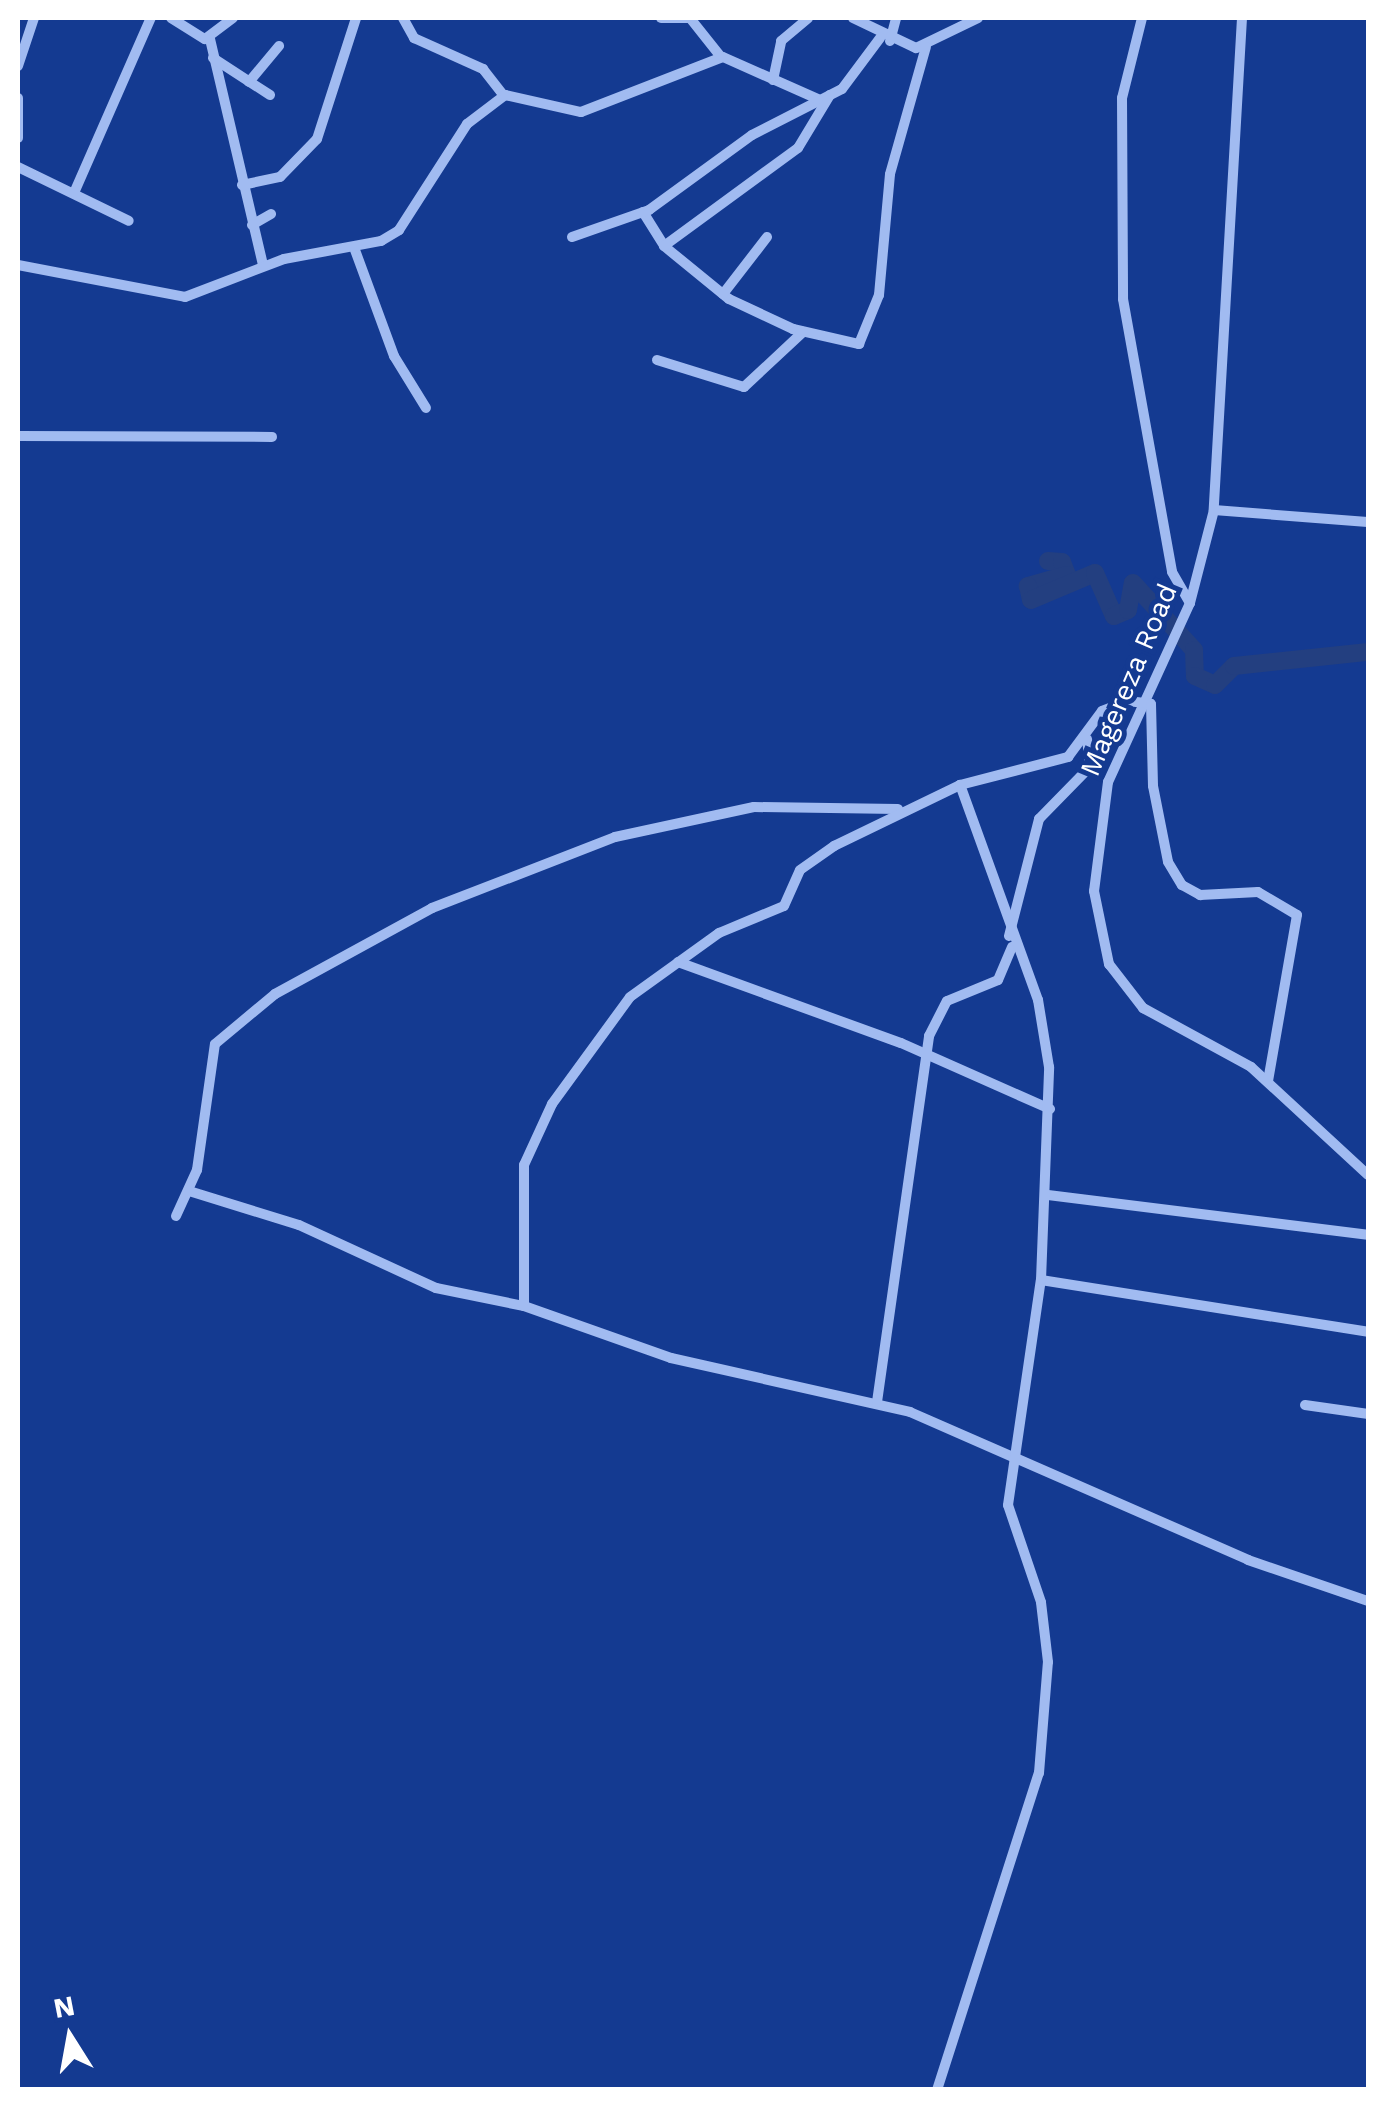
<!DOCTYPE html>
<style>
body{margin:0}
#map{position:relative;width:1386px;height:2107px;overflow:hidden;background:#143a91;font-family:"Work Sans",sans-serif}
div>[style]{position:absolute}
.river>*{height:18px;margin:-9px;padding:0 9px;transform-origin:9px;border-radius:9px;background:#233f80}
.minor>*{height:10px;margin:-5px;padding:0 5px;transform-origin:5px;border-radius:5px;background:#a1bbf1}
span{translate:-50% -50%;white-space:nowrap;text-align:center;line-height:1.15;-webkit-text-stroke:10px #143a91;paint-order:stroke}
.street-label{font-size:28px;color:#fff}
.frame{position:absolute;inset:0;border:20px solid #fff;pointer-events:none}
.north{position:absolute;left:20px;top:1987px;width:100px;height:100px;-webkit-text-stroke:8px #143a91;paint-order:stroke;rotate:349deg;font-size:28px;font-weight:700;line-height:40px;text-align:center;color:#fff}
.north::after{content:'';display:block;margin:auto;width:35px;height:45px;background:#fff;clip-path:polygon(50% 0,100% 100%,50% 72%,0 100%)}
</style>
<div id="map">
<div class="river">
<i style="left:1048px;top:561px;width:14px;rotate:4deg"></i>
<i style="left:1062px;top:562px;width:14px;rotate:69deg"></i>
<i style="left:1067px;top:575px;width:41px;rotate:164.2deg"></i>
<i style="left:1028px;top:586px;width:14px;rotate:78deg"></i>
<i style="left:1031px;top:600px;width:69px;rotate:-22.9deg"></i>
<i style="left:1095px;top:573px;width:47px;rotate:66.2deg"></i>
<i style="left:1114px;top:616px;width:15px;rotate:-23deg"></i>
<i style="left:1128px;top:610px;width:27px;rotate:-80deg"></i>
<i style="left:1133px;top:583px;width:91px;rotate:47.7deg"></i>
<i style="left:1194px;top:650px;width:26px;rotate:88deg"></i>
<i style="left:1195px;top:676px;width:22px;rotate:24deg"></i>
<i style="left:1215px;top:685px;width:27px;rotate:-45deg"></i>
<i style="left:1234px;top:666px;width:135px;rotate:-6deg"></i>
</div>
<div class="minor">
<i style="left:171px;top:18px;width:40px;rotate:32deg"></i>
<i style="left:205px;top:39px;width:35px;rotate:-37deg"></i>
<i style="left:403px;top:18px;width:23px;rotate:61deg"></i>
<i style="left:414px;top:38px;width:76px;rotate:24.2deg"></i>
<i style="left:483px;top:69px;width:33px;rotate:52deg"></i>
<i style="left:661px;top:18px;width:30px"></i>
<i style="left:690px;top:18px;width:50px;rotate:51.5deg"></i>
<i style="left:853px;top:18px;width:70px;rotate:25.5deg"></i>
<i style="left:916px;top:48px;width:69px;rotate:-25.8deg"></i>
<i style="left:1142px;top:18px;width:82px;rotate:104deg"></i>
<i style="left:1122px;top:98px;width:201px;rotate:89.7deg"></i>
<i style="left:1123px;top:299px;width:277px;rotate:79.8deg"></i>
<i style="left:1172px;top:572px;width:36px;rotate:60deg"></i>
<i style="left:1242px;top:18px;width:493px;rotate:93.3deg"></i>
<i style="left:1214px;top:510px;width:96px;rotate:104.5deg"></i>
<i style="left:1190px;top:603px;width:197px;rotate:114.6deg"></i>
<i style="left:1108px;top:782px;width:110px;rotate:97.3deg"></i>
<i style="left:1094px;top:891px;width:75px;rotate:78.4deg"></i>
<i style="left:1109px;top:964px;width:56px;rotate:52.3deg"></i>
<i style="left:1143px;top:1008px;width:123px;rotate:28.6deg"></i>
<i style="left:1251px;top:1067px;width:159px;rotate:42.7deg"></i>
<i style="left:210px;top:39px;width:232px;rotate:76.8deg"></i>
<i style="left:890px;top:41px;width:24px;rotate:-75deg"></i>
<i style="left:213px;top:58px;width:68px;rotate:33deg"></i>
<i style="left:18px;top:66px;width:51px;rotate:-71.6deg"></i>
<i style="left:773px;top:80px;width:40px;rotate:-78deg"></i>
<i style="left:781px;top:41px;width:35px;rotate:-40deg"></i>
<i style="left:249px;top:82px;width:47px;rotate:-50.2deg"></i>
<i style="left:18px;top:98px;width:40px;rotate:90deg"></i>
<i style="left:18px;top:167px;width:123px;rotate:25.9deg"></i>
<i style="left:242px;top:185px;width:39px;rotate:-12deg"></i>
<i style="left:280px;top:177px;width:53px;rotate:-45.8deg"></i>
<i style="left:317px;top:139px;width:127px;rotate:-72.1deg"></i>
<i style="left:74px;top:193px;width:191px;rotate:-66.3deg"></i>
<i style="left:643px;top:212px;width:40px;rotate:58deg"></i>
<i style="left:664px;top:246px;width:84px;rotate:39.2deg"></i>
<i style="left:729px;top:299px;width:71px;rotate:25.1deg"></i>
<i style="left:793px;top:329px;width:68px;rotate:12.8deg"></i>
<i style="left:859px;top:344px;width:53px;rotate:-67.8deg"></i>
<i style="left:879px;top:295px;width:121px;rotate:-84.8deg"></i>
<i style="left:890px;top:174px;width:132px;rotate:-74.2deg"></i>
<i style="left:252px;top:225px;width:22px;rotate:-30deg"></i>
<i style="left:572px;top:237px;width:82px;rotate:-19.3deg"></i>
<i style="left:649px;top:210px;width:127px;rotate:-36.1deg"></i>
<i style="left:752px;top:135px;width:101px;rotate:-27.1deg"></i>
<i style="left:842px;top:89px;width:64px;rotate:-53.3deg"></i>
<i style="left:664px;top:246px;width:166px;rotate:-36.2deg"></i>
<i style="left:798px;top:148px;width:62px;rotate:-58.9deg"></i>
<i style="left:355px;top:250px;width:113px;rotate:69.8deg"></i>
<i style="left:394px;top:356px;width:61px;rotate:58.4deg"></i>
<i style="left:18px;top:265px;width:170px;rotate:10.8deg"></i>
<i style="left:185px;top:297px;width:106px;rotate:-21deg"></i>
<i style="left:284px;top:259px;width:99px;rotate:-10.5deg"></i>
<i style="left:381px;top:241px;width:21px;rotate:-31deg"></i>
<i style="left:399px;top:230px;width:126px;rotate:-57.3deg"></i>
<i style="left:467px;top:124px;width:48px;rotate:-37.3deg"></i>
<i style="left:505px;top:95px;width:78px;rotate:12.6deg"></i>
<i style="left:581px;top:112px;width:152px;rotate:-21.2deg"></i>
<i style="left:723px;top:57px;width:104px;rotate:23.9deg"></i>
<i style="left:723px;top:294px;width:72px;rotate:-52.3deg"></i>
<i style="left:657px;top:360px;width:91px;rotate:17.2deg"></i>
<i style="left:744px;top:387px;width:81px;rotate:-43deg"></i>
<i style="left:18px;top:436px;width:254px;rotate:0.2deg"></i>
<i style="left:1214px;top:510px;width:154px;rotate:4.5deg"></i>
<i style="left:1009px;top:936px;width:121px;rotate:-75.6deg"></i>
<i style="left:1039px;top:819px;width:73px;rotate:-45.6deg"></i>
<i style="left:1090px;top:767px;width:28px;rotate:-96deg"></i>
<i style="left:678px;top:962px;width:237px;rotate:20deg"></i>
<i style="left:901px;top:1043px;width:163px;rotate:23.9deg"></i>
<i style="left:189px;top:1191px;width:115px;rotate:17.2deg"></i>
<i style="left:299px;top:1225px;width:151px;rotate:24.7deg"></i>
<i style="left:436px;top:1288px;width:90px;rotate:11.6deg"></i>
<i style="left:524px;top:1306px;width:156px;rotate:19.5deg"></i>
<i style="left:671px;top:1358px;width:245px;rotate:12.7deg"></i>
<i style="left:910px;top:1412px;width:369px;rotate:23.6deg"></i>
<i style="left:1248px;top:1560px;width:127px;rotate:18.9deg"></i>
<i style="left:1048px;top:1195px;width:322px;rotate:7.1deg"></i>
<i style="left:176px;top:1216px;width:51px;rotate:-65.5deg"></i>
<i style="left:197px;top:1170px;width:127px;rotate:-81.9deg"></i>
<i style="left:215px;top:1044px;width:78px;rotate:-39.8deg"></i>
<i style="left:275px;top:994px;width:179px;rotate:-28.7deg"></i>
<i style="left:432px;top:908px;width:196px;rotate:-21.2deg"></i>
<i style="left:615px;top:837px;width:142px;rotate:-12.2deg"></i>
<i style="left:754px;top:807px;width:144px;rotate:0.8deg"></i>
<i style="left:1041px;top:1280px;width:331px;rotate:9deg"></i>
<i style="left:524px;top:1306px;width:141px;rotate:-90deg"></i>
<i style="left:524px;top:1165px;width:67px;rotate:-65.3deg"></i>
<i style="left:552px;top:1104px;width:132px;rotate:-53.9deg"></i>
<i style="left:630px;top:997px;width:110px;rotate:-35.7deg"></i>
<i style="left:719px;top:933px;width:70px;rotate:-22.6deg"></i>
<i style="left:784px;top:906px;width:39px;rotate:-66deg"></i>
<i style="left:800px;top:870px;width:42px;rotate:-35.2deg"></i>
<i style="left:834px;top:846px;width:140px;rotate:-25.8deg"></i>
<i style="left:960px;top:785px;width:112px;rotate:-14.5deg"></i>
<i style="left:1068px;top:757px;width:57px;rotate:-53.5deg"></i>
<i style="left:1102px;top:711px;width:28px;rotate:-21deg"></i>
<i style="left:1128px;top:701px;width:23px;rotate:7deg"></i>
<i style="left:1151px;top:704px;width:82px;rotate:88.6deg"></i>
<i style="left:1153px;top:786px;width:77px;rotate:78.8deg"></i>
<i style="left:1168px;top:862px;width:27px;rotate:59deg"></i>
<i style="left:1182px;top:885px;width:21px;rotate:29deg"></i>
<i style="left:1200px;top:895px;width:58px;rotate:-3deg"></i>
<i style="left:1258px;top:892px;width:45px;rotate:30.5deg"></i>
<i style="left:1297px;top:915px;width:169px;rotate:99.9deg"></i>
<i style="left:877px;top:1402px;width:370px;rotate:-81.9deg"></i>
<i style="left:929px;top:1036px;width:39px;rotate:-63deg"></i>
<i style="left:947px;top:1001px;width:55px;rotate:-22.4deg"></i>
<i style="left:998px;top:980px;width:36px;rotate:-67deg"></i>
<i style="left:1305px;top:1405px;width:64px;rotate:8.1deg"></i>
<i style="left:937px;top:2090px;width:333px;rotate:-72.2deg"></i>
<i style="left:1039px;top:1773px;width:111px;rotate:-85.4deg"></i>
<i style="left:1048px;top:1662px;width:60px;rotate:-96.7deg"></i>
<i style="left:1041px;top:1602px;width:102px;rotate:-108.8deg"></i>
<i style="left:1008px;top:1505px;width:227px;rotate:-81.7deg"></i>
<i style="left:1041px;top:1280px;width:213px;rotate:-87.8deg"></i>
<i style="left:1049px;top:1067px;width:68px;rotate:-99.3deg"></i>
<i style="left:1038px;top:1000px;width:229px;rotate:-109.9deg"></i>
</div>
<div class="street-label">
<span style="left:1129px;top:680px;rotate:-67deg">Magereza Road</span>
</div>
<div class="frame"></div>
<div class="north">N</div>
</div>
